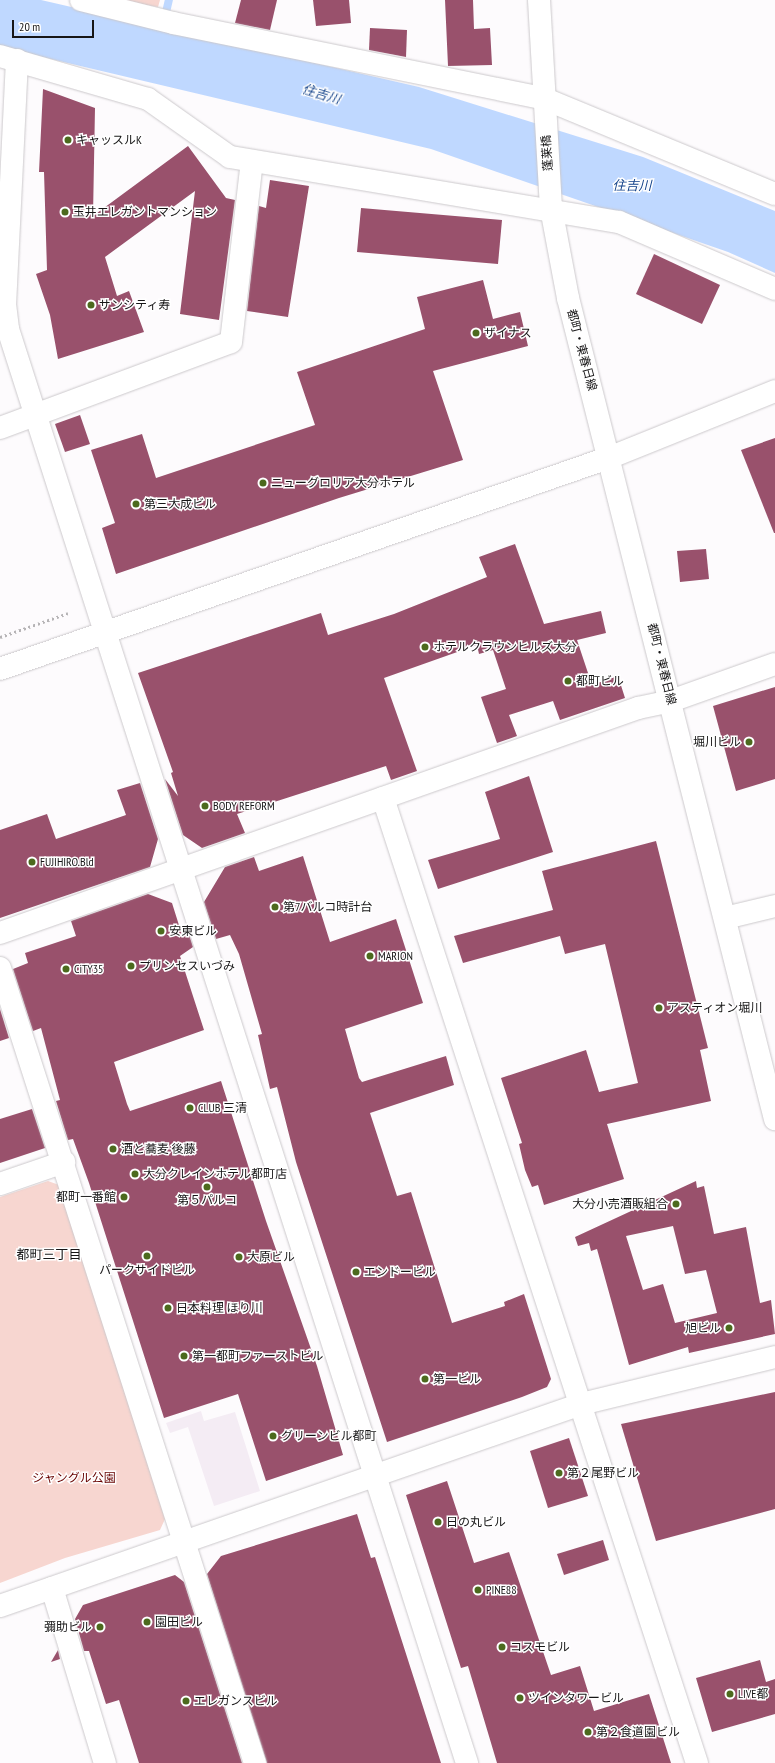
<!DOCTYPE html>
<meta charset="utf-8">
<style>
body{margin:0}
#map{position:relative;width:775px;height:1763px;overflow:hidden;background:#fdfbfd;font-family:"PT Sans Narrow","Noto Sans JP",sans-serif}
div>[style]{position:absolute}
.built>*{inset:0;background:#f4ecf4}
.green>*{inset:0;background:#f7d6d0}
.water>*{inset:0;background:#bfd8ff}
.stream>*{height:8px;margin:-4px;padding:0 4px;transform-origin:4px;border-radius:4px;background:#bfd8ff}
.building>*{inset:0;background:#99516c}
.path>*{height:2.5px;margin-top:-1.25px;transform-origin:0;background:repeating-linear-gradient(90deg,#b6b4b6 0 2px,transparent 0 5px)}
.roads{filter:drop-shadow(0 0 1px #ccc9cc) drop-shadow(0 0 1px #ccc9cc)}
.minor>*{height:22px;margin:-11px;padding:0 11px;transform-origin:11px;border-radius:11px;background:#fff}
.dots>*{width:11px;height:11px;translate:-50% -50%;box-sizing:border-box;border:2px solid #fff;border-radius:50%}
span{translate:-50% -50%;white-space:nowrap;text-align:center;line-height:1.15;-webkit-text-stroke:3px #fff;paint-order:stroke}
.poi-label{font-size:12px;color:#171617}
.left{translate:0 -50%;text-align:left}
.right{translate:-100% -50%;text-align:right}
.street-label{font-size:12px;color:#171617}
.park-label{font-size:12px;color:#670300}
.water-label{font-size:13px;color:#12428a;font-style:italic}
.neighbourhood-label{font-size:13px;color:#171617}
.scale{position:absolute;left:12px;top:20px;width:82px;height:18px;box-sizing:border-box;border:2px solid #171617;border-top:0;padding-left:5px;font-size:12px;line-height:14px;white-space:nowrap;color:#171617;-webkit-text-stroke:3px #fff;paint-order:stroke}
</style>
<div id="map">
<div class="built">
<i style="clip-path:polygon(201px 1411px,204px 1421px,235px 1412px,260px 1491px,214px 1506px,188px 1427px,170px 1433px,166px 1423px)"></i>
</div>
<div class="green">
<i style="clip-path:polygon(118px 0,160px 0,158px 7px)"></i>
<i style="clip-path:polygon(48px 1181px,59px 1185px,165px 1519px,160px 1530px,65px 1558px,0 1583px,0 1197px)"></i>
</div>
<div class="water">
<i style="clip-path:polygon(0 0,41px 0,419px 87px,643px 157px,775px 211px,775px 273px,728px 252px,431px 149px,0 47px)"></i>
</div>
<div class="stream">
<i style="left:164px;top:21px;width:22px;rotate:-77deg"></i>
</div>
<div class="building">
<i style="clip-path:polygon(241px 0,277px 0,270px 30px,235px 23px)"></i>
<i style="clip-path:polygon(313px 0,349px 0,351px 23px,316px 26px)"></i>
<i style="clip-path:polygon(445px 0,473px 0,474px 29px,490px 28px,492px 65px,448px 66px)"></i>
<i style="clip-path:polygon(370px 28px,407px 30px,406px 57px,369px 50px)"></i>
<i style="clip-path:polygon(43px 89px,95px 108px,93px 216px,188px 146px,226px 198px,235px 200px,219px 320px,180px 314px,195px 191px,105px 257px,117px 296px,129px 291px,144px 332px,58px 359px,50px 315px,36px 274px,47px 270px,44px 172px,39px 172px)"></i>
<i style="clip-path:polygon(270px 180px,309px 186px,288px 317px,247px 311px,259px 206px,266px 208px)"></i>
<i style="clip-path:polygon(361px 208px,502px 220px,498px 264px,357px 252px)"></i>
<i style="clip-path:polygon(654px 254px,720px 285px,702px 324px,636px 294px)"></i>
<i style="clip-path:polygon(483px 280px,493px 319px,520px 312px,528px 346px,433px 371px,463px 460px,339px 498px,116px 574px,102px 528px,115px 523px,91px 450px,142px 434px,156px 478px,315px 425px,297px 372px,425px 329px,417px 297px)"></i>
<i style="clip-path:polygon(80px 415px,90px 444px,65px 452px,55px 424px)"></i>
<i style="clip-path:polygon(775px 438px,775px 533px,774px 533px,741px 450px)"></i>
<i style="clip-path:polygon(515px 544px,544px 624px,601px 611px,606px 633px,577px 640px,592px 685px,618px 676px,625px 698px,560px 720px,553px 701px,509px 715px,517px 736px,497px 743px,481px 697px,506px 689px,493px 650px,479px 654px,477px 645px,384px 678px,417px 771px,391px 780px,386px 766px,237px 814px,245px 833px,202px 848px,183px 835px,165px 779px,178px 796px,171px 773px,173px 772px,138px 673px,321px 613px,328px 635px,394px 614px,487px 577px,479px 557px)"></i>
<i style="clip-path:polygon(706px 549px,709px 579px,680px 582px,677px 551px)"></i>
<i style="clip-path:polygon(775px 687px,775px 779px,736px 791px,713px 706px)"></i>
<i style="clip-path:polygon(529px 776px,553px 852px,438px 889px,428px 860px,500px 839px,485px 792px)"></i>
<i style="clip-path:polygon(140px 783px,158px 839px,150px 867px,0 918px,0 830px,47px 814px,56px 839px,126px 815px,117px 790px)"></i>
<i style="clip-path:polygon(656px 841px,708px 1048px,700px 1050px,711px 1101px,607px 1124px,624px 1179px,544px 1205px,538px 1185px,532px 1187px,525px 1170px,519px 1144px,522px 1143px,501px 1078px,586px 1050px,599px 1092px,638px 1083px,605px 944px,565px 954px,560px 936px,463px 963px,454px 936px,553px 910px,542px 871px)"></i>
<i style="clip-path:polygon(303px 856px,330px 942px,396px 919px,423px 1003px,345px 1029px,359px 1078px,362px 1082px,446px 1056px,454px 1085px,370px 1113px,397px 1196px,411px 1192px,452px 1323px,505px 1306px,504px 1302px,524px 1294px,551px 1379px,547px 1387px,522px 1397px,387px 1442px,296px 1162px,277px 1087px,270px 1089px,258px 1035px,262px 1034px,239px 954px,230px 935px,216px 939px,204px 902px,225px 867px,254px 857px,259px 871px)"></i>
<i style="clip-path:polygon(148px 894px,172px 903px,183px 938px,188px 931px,193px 947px,180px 956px,204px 1030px,114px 1062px,127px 1104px,130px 1111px,221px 1081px,266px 1221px,317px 1366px,343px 1455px,266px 1481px,238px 1394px,164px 1418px,89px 1183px,73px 1139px,68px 1140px,56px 1101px,60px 1100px,41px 1028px,33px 1031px,13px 969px,28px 963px,25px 953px,76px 936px,71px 921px)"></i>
<i style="clip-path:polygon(0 1009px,9px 1038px,0 1041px)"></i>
<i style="clip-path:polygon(32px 1109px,45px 1148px,0 1163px,0 1119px)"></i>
<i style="clip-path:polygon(evenodd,696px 1181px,697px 1188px,704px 1186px,714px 1234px,746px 1227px,760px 1303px,771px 1300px,775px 1334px,689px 1353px,688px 1347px,629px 1365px,597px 1249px,591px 1251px,589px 1243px,578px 1246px,575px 1237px,696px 1181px,673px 1226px,685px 1274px,706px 1270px,717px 1313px,675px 1323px,663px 1284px,643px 1290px,626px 1236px,673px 1226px)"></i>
<i style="clip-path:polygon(775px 1392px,775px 1509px,656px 1541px,621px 1424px)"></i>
<i style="clip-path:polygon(569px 1438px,588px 1496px,548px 1508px,530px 1451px)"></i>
<i style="clip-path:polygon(447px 1481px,474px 1563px,509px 1552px,551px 1675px,580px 1666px,594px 1711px,649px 1694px,671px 1763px,497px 1763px,468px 1666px,461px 1668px,406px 1495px)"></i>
<i style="clip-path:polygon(357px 1514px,371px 1558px,375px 1557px,441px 1763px,267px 1763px,207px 1574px,221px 1556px)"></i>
<i style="clip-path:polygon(603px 1540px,609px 1560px,564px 1575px,557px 1554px)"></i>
<i style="clip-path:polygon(175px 1575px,184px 1582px,242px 1763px,139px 1763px,119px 1700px,106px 1704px,89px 1651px,84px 1651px,75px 1619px,83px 1605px)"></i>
<i style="clip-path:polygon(58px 1650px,60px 1659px,51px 1662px)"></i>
<i style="clip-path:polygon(760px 1660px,766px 1682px,775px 1679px,775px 1714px,712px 1732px,696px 1678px)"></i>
</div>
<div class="path">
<i style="left:0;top:637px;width:72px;rotate:-19.4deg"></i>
</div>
<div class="roads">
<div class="minor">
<i style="left:81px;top:0;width:95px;rotate:14deg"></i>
<i style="left:173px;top:23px;width:378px;rotate:11.5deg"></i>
<i style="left:543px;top:98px;width:251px;rotate:22.5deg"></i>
<i style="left:539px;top:0;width:208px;rotate:86.7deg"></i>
<i style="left:551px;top:208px;width:92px;rotate:79.3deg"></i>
<i style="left:568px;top:298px;width:847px;rotate:75.85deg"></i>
<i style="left:0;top:56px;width:154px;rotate:16.2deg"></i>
<i style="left:148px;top:99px;width:100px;rotate:35.3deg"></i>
<i style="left:230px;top:157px;width:394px;rotate:9.5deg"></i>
<i style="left:619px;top:222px;width:170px;rotate:23.2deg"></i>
<i style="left:17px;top:60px;width:244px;rotate:92.8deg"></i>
<i style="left:5px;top:304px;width:25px;rotate:83deg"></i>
<i style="left:8px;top:329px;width:1506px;rotate:72.25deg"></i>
<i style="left:0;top:428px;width:246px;rotate:-20.4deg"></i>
<i style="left:231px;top:342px;width:182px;rotate:-83.4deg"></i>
<i style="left:0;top:669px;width:647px;rotate:-19.14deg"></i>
<i style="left:611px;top:457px;width:177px;rotate:-21.9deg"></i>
<i style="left:383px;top:798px;width:1015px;rotate:71.98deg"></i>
<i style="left:725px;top:918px;width:51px;rotate:-13.5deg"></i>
<i style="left:0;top:933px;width:677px;rotate:-19.43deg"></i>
<i style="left:638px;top:708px;width:34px;rotate:-12deg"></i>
<i style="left:671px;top:701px;width:110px;rotate:-19.6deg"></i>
<i style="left:0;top:968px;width:835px;rotate:72.22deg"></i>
<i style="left:0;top:1184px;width:68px;rotate:-19deg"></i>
<i style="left:52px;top:1588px;width:183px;rotate:73.2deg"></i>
<i style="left:0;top:1606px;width:615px;rotate:-19.17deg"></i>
<i style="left:581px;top:1404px;width:200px;rotate:-13.6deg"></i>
</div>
</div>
<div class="dots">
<i style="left:68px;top:140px;background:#4c6a1e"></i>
<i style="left:65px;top:212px;background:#4c6a1e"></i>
<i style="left:91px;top:305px;background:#4c6a1e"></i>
<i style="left:476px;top:333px;background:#4c6a1e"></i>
<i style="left:263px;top:483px;background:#4c6a1e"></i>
<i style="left:136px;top:504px;background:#4c6a1e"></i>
<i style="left:425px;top:647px;background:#4c6a1e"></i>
<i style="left:568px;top:681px;background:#4c6a1e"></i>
<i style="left:749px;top:742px;background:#4c6a1e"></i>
<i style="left:205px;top:806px;background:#4c6a1e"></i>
<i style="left:32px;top:862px;background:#4c6a1e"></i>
<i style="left:275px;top:907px;background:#4c6a1e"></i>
<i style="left:161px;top:931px;background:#4c6a1e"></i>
<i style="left:370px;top:956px;background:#4c6a1e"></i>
<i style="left:131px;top:966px;background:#4c6a1e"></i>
<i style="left:66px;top:969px;background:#4c6a1e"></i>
<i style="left:659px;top:1008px;background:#4c6a1e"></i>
<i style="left:190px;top:1108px;background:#4c6a1e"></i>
<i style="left:113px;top:1149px;background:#4c6a1e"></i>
<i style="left:135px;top:1174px;background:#4c6a1e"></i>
<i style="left:207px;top:1187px;background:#4c6a1e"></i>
<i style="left:124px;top:1197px;background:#4c6a1e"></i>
<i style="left:676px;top:1204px;background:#4c6a1e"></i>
<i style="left:147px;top:1256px;background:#4c6a1e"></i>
<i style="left:239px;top:1257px;background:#4c6a1e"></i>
<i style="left:356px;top:1272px;background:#4c6a1e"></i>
<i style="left:168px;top:1308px;background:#4c6a1e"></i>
<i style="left:729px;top:1328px;background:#4c6a1e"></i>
<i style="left:184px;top:1356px;background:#4c6a1e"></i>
<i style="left:425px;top:1379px;background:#4c6a1e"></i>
<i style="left:273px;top:1436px;background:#4c6a1e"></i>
<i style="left:559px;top:1473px;background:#4c6a1e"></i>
<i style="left:438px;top:1522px;background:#4c6a1e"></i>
<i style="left:478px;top:1590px;background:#4c6a1e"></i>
<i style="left:147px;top:1622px;background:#4c6a1e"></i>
<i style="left:100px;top:1627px;background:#4c6a1e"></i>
<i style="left:502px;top:1647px;background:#4c6a1e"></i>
<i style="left:730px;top:1694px;background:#4c6a1e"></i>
<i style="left:520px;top:1698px;background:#4c6a1e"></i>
<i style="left:186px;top:1701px;background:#4c6a1e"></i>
<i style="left:588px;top:1732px;background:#4c6a1e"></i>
</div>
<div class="poi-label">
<span class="left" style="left:76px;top:140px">キャッスルK</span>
<span class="left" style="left:73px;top:212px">玉井エレガントマンション</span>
<span class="left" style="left:99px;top:305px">サンシティ寿</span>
<span class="left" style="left:484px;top:333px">ザイナス</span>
<span class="left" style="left:271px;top:483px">ニューグロリア大分ホテル</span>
<span class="left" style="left:144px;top:504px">第三大成ビル</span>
<span class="left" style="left:433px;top:647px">ホテルクラウンヒルズ大分</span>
<span class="left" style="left:576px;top:681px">都町ビル</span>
<span class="right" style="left:741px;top:742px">堀川ビル</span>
<span class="left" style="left:213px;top:806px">BODY REFORM</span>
<span class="left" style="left:40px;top:862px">FUJIHIRO.Bld</span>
<span class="left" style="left:283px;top:907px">第7バルコ時計台</span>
<span class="left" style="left:169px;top:931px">安東ビル</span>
<span class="left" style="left:378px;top:956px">MARION</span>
<span class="left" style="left:139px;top:966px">プリンセスいづみ</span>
<span class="left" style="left:74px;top:969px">CiTY35</span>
<span class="left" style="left:667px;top:1008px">アスティオン堀川</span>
<span class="left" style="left:198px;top:1108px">CLUB 三清</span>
<span class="left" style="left:121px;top:1149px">酒と蕎麦 後藤</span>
<span class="left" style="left:143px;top:1174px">大分クレインホテル都町店</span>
<span class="right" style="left:116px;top:1197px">都町一番館</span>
<span style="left:207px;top:1200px">第５パルコ</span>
<span class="right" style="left:668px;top:1204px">大分小売酒販組合</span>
<span class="left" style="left:247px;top:1257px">大原ビル</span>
<span style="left:147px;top:1270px">パークサイドビル</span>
<span class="left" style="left:364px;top:1272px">エンドービル</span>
<span class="left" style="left:176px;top:1308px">日本料理 ほり川</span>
<span class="right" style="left:721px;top:1328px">旭ビル</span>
<span class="left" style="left:192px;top:1356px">第一都町ファーストビル</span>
<span class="left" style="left:433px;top:1379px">第一ビル</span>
<span class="left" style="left:281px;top:1436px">グリーンビル都町</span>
<span class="left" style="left:567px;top:1473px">第２尾野ビル</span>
<span class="left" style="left:446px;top:1522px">日の丸ビル</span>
<span class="left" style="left:486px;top:1590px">PINE88</span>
<span class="left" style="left:155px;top:1622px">園田ビル</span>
<span class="right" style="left:92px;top:1627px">彌助ビル</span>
<span class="left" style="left:510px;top:1647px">コスモビル</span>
<span class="left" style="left:738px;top:1694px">LIVE都</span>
<span class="left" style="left:528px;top:1698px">ツインタワービル</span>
<span class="left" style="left:194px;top:1701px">エレガンスビル</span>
<span class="left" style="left:596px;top:1732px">第２食道園ビル</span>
</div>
<div class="street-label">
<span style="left:547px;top:153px;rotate:-94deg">蓬莱橋</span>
<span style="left:582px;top:350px;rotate:75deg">都町・東春日線</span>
<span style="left:662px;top:664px;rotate:76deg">都町・東春日線</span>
</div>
<div class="park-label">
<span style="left:74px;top:1478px">ジャングル公園</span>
</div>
<div class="water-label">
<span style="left:321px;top:95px;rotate:17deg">住吉川</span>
<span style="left:632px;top:186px">住吉川</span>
</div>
<div class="neighbourhood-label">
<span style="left:49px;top:1255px">都町三丁目</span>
</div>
<div class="scale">20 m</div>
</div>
